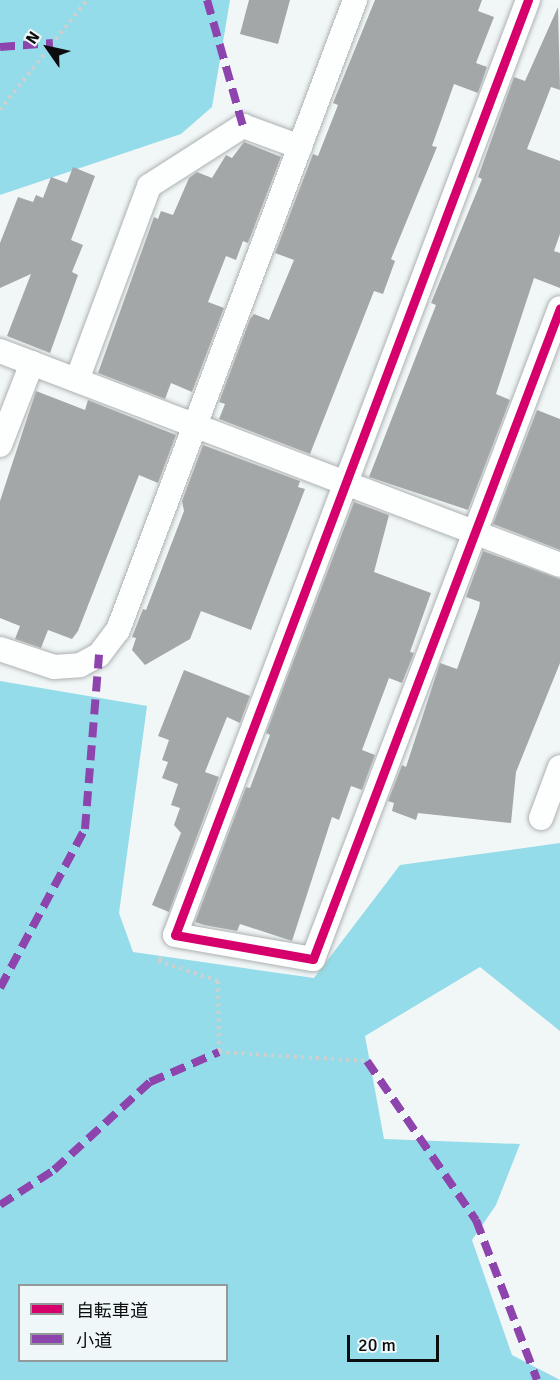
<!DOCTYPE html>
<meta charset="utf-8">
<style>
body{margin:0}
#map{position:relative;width:560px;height:1380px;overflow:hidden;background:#f1f6f7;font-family:Signika,"Noto Sans JP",sans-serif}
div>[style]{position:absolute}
.forest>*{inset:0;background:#94dce9}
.building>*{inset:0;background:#a4a7a8}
.path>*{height:4px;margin-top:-2px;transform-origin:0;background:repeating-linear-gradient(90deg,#ced0d0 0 3px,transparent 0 7.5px)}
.roads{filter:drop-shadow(0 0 2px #adb1b1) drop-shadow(0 0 2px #adb1b1)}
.street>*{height:24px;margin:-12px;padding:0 12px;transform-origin:12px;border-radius:12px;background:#fdfefe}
.quiet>*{height:8px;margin-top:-4px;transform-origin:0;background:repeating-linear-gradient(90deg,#8e44ad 0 15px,transparent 0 23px)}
.cycleway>*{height:9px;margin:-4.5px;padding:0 4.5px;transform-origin:4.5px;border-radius:4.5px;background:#d6006c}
span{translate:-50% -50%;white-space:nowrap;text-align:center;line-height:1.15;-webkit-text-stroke:4.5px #eff7f9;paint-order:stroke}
.legend{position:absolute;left:18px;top:1284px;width:210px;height:78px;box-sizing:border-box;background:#eff7f9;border:2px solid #94999b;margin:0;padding:8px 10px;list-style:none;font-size:18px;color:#0b0d0e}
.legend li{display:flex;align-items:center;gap:12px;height:30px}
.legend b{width:30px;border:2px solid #94999b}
.north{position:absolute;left:18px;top:18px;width:60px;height:60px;-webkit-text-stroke:4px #eff7f9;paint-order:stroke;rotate:304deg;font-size:16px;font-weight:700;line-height:24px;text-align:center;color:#0b0d0e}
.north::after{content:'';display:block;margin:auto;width:21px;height:27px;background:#0b0d0e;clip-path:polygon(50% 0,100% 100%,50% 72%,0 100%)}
.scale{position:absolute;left:347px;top:1335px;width:92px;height:27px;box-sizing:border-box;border:3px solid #0b0d0e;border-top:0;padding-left:8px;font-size:18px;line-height:21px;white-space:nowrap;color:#0b0d0e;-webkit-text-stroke:4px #eff7f9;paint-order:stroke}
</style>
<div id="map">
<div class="forest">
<i style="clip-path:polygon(0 0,230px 0,212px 107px,181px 134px,0 195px)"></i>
<i style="clip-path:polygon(evenodd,0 681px,147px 706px,119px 913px,133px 952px,314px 978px,400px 865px,560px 843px,560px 1031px,480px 967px,365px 1036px,384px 1139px,520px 1144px,496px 1205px,472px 1240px,512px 1355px,560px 1380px,0 1380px,0 681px,20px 1286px,226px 1286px,226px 1360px,20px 1360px,20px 1286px)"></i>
</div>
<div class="building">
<i style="clip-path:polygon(249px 0,290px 0,278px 44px,240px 34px)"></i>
<i style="clip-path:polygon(375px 0,482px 0,478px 11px,494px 17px,476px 63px,487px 67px,478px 93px,454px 84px,432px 146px,437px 147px,391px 259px,395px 261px,383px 294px,374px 291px,310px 454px,219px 419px,225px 404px,219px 402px,250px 319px,254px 314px,269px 320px,294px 260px,275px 253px,313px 154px,318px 156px,338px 105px,333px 103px)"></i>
<i style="clip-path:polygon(558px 7px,560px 90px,551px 87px,527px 149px,560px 161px,560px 234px,554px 251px,560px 253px,560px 288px,534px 278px,496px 394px,510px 400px,468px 510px,369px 477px,436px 305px,431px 303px,482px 179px,478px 177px,514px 77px,525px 81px)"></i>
<i style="clip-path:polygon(244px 142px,281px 157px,248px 243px,243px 241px,236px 260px,226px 256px,208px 302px,224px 308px,192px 392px,171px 383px,165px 399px,98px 373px,154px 217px,158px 219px,161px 211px,173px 215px,189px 178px,197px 172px,212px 178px,226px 155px,232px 158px)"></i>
<i style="clip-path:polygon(73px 167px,95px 176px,71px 240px,83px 245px,72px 272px,78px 275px,50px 353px,7px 336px,31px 274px,0 288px,0 243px,18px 197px,33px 202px,36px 195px,43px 198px,51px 177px,67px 183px)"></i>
<i style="clip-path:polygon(36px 391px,85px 410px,88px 400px,176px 435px,158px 483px,139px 475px,78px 631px,72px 639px,48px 630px,41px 648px,15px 639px,20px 626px,0 618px,0 501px)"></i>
<i style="clip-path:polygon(537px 410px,560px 419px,560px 550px,493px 524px)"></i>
<i style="clip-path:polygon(203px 445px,300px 481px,298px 487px,305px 489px,251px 630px,201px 611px,190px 639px,145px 665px,132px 650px,136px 638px,132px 637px,143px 609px,146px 610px,184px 511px,182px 501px)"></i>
<i style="clip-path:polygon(354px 502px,389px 515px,374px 572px,431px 593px,410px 652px,414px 653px,402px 683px,389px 678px,362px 750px,375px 755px,362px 790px,351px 786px,339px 820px,332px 817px,292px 941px,240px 924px,237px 931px,204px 925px,195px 922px,246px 787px,250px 788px,270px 735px,266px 733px)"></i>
<i style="clip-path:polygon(483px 551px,560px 579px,560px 663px,516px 772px,511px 823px,418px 813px,416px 820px,392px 811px,394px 803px,388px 801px,402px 765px,406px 767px,440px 663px,457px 669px,479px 608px,480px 602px,466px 597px)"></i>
<i style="clip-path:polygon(184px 670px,250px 696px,240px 723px,227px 717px,205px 772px,219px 777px,169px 912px,152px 905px,181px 833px,174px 825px,180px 808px,171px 805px,178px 784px,162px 778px,168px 762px,162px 760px,169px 740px,158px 736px)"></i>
</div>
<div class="path">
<i style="left:0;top:110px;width:140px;rotate:-51.7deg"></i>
<i style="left:161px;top:957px;width:5px;rotate:127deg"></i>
<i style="left:158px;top:961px;width:63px;rotate:18.4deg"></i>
<i style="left:218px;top:981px;width:71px;rotate:89.2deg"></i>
<i style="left:219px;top:1052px;width:148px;rotate:3.5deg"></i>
</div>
<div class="roads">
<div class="street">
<i style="left:528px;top:0;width:999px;rotate:110.68deg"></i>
<i style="left:175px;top:935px;width:140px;rotate:9.9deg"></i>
<i style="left:313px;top:959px;width:696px;rotate:-69.22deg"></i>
<i style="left:0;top:351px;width:599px;rotate:20.91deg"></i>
<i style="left:77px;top:380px;width:207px;rotate:-69.6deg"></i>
<i style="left:149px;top:186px;width:112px;rotate:-32.6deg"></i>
<i style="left:243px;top:126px;width:61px;rotate:20.2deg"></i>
<i style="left:0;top:445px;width:88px;rotate:-68.7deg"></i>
<i style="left:0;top:649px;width:57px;rotate:18.4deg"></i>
<i style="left:54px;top:667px;width:26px;rotate:-4deg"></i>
<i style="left:80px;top:665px;width:21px;rotate:-28deg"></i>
<i style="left:99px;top:655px;width:31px;rotate:-53deg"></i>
<i style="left:118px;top:630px;width:673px;rotate:-69.38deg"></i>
<i style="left:541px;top:818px;width:54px;rotate:-69.6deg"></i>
</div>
</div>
<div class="quiet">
<i style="left:207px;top:0;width:131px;rotate:74.1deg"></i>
<i style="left:0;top:47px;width:53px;rotate:-4.3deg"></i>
<i style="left:0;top:988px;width:180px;rotate:-61.9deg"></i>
<i style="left:85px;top:829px;width:175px;rotate:-85.4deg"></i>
<i style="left:367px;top:1061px;width:193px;rotate:55.6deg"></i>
<i style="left:476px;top:1220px;width:171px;rotate:69.1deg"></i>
<i style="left:0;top:1205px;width:64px;rotate:-32.9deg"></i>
<i style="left:54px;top:1170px;width:130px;rotate:-42.5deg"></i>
<i style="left:150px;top:1082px;width:75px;rotate:-23.5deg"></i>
</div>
<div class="cycleway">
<i style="left:528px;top:0;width:999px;rotate:110.68deg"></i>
<i style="left:175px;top:935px;width:140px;rotate:9.9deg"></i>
<i style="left:313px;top:959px;width:696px;rotate:-69.22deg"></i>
</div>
<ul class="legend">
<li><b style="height:8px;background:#d6006c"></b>自転車道</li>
<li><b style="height:8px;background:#8e44ad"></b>小道</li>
</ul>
<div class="north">N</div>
<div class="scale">20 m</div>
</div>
